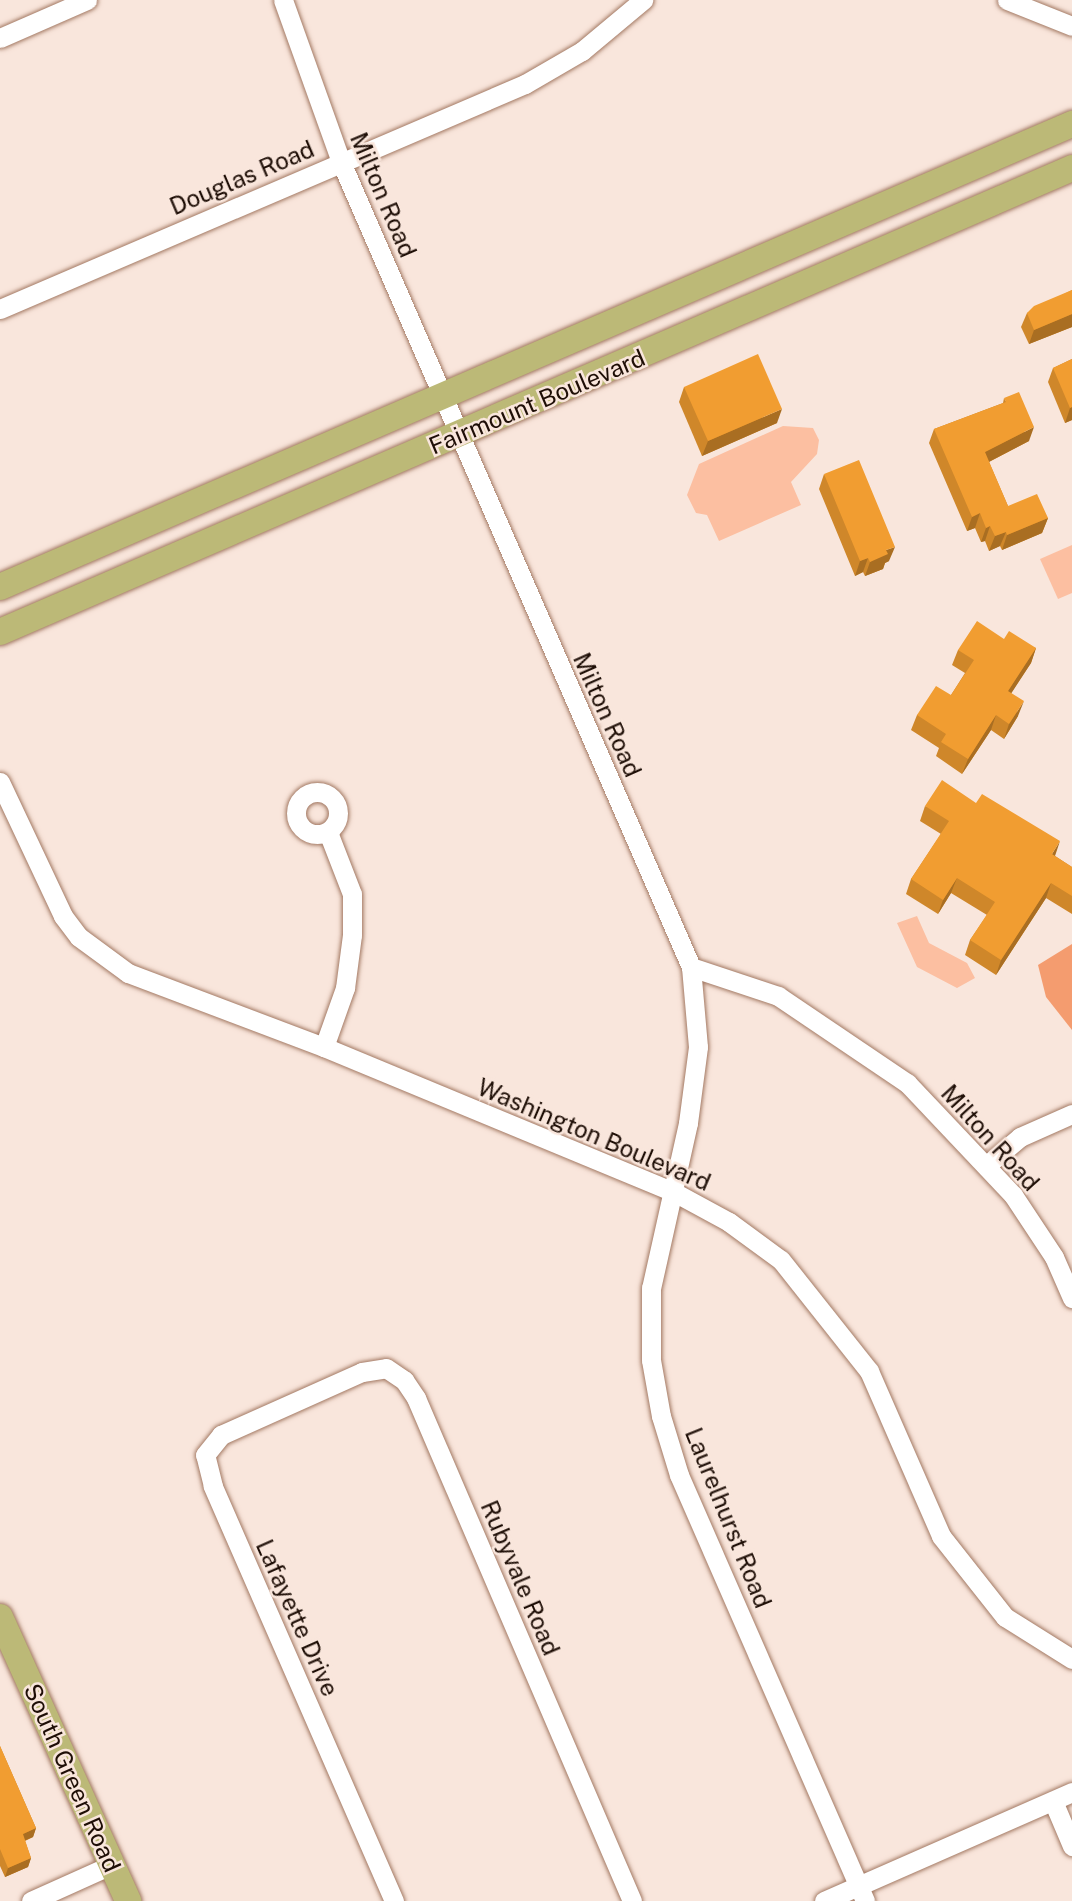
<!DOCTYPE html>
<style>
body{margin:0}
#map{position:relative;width:1072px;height:1901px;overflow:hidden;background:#f9e6dc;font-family:"Public Sans",sans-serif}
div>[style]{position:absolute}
.green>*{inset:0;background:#fcbfa1}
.forest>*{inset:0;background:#f49c6f}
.roads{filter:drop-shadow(0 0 2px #a37963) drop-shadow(0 0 2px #a37963)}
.minor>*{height:19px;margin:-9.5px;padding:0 9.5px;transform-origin:9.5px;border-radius:9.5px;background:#fff}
.minor>.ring{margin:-9.5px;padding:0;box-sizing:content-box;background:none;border:19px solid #fff;border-radius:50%}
.major>*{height:26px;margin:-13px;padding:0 13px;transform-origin:13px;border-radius:13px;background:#bcb977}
.wall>*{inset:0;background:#cf872a}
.shaded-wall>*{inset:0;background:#a96e22}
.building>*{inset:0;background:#f19d31}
span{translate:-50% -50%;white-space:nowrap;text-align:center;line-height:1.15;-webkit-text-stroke:5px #f9e6dc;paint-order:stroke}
.street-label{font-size:24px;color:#1e0e06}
</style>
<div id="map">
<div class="green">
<i style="clip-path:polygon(783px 426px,813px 428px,819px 440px,817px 454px,791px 482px,801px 505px,719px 541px,707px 515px,696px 513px,687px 495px,699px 464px)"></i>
<i style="clip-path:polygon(1072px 545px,1072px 593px,1058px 599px,1040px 559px)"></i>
<i style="clip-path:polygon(917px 916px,929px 943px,967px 963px,975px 978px,957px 988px,917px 967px,897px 923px)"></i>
</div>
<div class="forest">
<i style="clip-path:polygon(1072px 944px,1072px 1030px,1046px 997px,1038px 965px)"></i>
</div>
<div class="roads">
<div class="minor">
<i style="left:283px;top:0;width:172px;rotate:70.3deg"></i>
<i style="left:341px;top:162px;width:878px;rotate:66.5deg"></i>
<i style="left:691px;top:967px;width:92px;rotate:18.4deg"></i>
<i style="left:778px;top:996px;width:156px;rotate:34deg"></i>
<i style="left:907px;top:1083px;width:154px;rotate:46.6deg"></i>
<i style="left:1013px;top:1195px;width:74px;rotate:56.5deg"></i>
<i style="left:1054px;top:1257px;width:45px;rotate:66.3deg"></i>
<i style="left:1007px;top:0;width:70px;rotate:21.8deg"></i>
<i style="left:0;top:38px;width:95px;rotate:-23.6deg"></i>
<i style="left:0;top:309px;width:571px;rotate:-23.2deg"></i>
<i style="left:525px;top:84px;width:66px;rotate:-30.1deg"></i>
<i style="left:582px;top:51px;width:80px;rotate:-39.9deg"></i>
<i style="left:0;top:782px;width:148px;rotate:64.8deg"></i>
<i style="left:63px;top:916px;width:26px;rotate:53deg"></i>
<i style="left:79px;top:937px;width:61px;rotate:36.3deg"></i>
<i style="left:128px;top:973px;width:210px;rotate:20.7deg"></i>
<i style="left:324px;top:1047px;width:377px;rotate:22.5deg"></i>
<i style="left:672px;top:1191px;width:65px;rotate:28.5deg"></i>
<i style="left:729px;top:1222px;width:64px;rotate:36.2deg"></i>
<i style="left:781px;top:1260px;width:142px;rotate:51.6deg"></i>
<i style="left:869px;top:1371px;width:180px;rotate:66.4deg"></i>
<i style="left:941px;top:1536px;width:103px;rotate:51.7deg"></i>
<i style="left:1005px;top:1617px;width:79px;rotate:32.1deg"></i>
<i class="ring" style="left:296px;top:792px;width:23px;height:23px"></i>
<i style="left:691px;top:967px;width:80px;rotate:85deg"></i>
<i style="left:698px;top:1047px;width:77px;rotate:97.5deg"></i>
<i style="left:688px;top:1123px;width:169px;rotate:102.6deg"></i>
<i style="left:651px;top:1288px;width:72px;rotate:90deg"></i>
<i style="left:651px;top:1360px;width:57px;rotate:79.9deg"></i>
<i style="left:661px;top:1416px;width:62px;rotate:73deg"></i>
<i style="left:679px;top:1475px;width:465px;rotate:66.4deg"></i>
<i style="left:324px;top:1047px;width:63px;rotate:-70.4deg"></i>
<i style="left:345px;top:988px;width:53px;rotate:-82.5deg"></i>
<i style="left:352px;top:935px;width:41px;rotate:-90deg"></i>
<i style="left:352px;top:894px;width:66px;rotate:-111.2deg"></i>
<i style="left:987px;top:1165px;width:43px;rotate:-40.3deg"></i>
<i style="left:1020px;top:1137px;width:57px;rotate:-23.9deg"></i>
<i style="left:1053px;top:1801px;width:49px;rotate:67.1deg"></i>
<i style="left:31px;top:1901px;width:88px;rotate:-24.2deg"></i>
<i style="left:394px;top:1901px;width:453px;rotate:-113.6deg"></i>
<i style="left:213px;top:1486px;width:32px;rotate:-104deg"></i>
<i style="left:205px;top:1455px;width:26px;rotate:-51deg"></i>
<i style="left:221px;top:1435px;width:154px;rotate:-24.1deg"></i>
<i style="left:362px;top:1372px;width:24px;rotate:-9deg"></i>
<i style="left:386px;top:1368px;width:22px;rotate:34deg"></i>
<i style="left:404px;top:1380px;width:22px;rotate:56deg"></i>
<i style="left:416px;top:1398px;width:547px;rotate:66.76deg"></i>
<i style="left:824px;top:1901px;width:271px;rotate:-23.7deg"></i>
</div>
<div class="major">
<i style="left:0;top:587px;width:1168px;rotate:-23.36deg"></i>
<i style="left:0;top:632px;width:1168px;rotate:-23.4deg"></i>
<i style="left:0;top:1617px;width:312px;rotate:65.7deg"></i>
</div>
</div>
<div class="wall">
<i style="clip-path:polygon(1072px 290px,1072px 327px,1029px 344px,1021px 327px,1027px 313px)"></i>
<i style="clip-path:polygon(1072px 359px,1072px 420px,1065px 423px,1048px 382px,1053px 368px)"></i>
<i style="clip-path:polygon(684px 387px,777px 423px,702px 456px,679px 402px)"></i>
<i style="clip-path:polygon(1004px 398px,1029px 441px,989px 462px,1008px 506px,1048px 518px,1042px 533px,1002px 550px,1000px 546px,989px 551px,985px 541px,981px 542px,975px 528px,967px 531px,929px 443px,934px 429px,1003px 403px)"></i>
<i style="clip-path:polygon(824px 474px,889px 561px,885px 563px,883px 569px,865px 576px,863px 572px,855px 576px,819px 489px)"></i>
<i style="clip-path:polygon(1004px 639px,1036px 648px,1031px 663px,1011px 693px,1018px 716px,1004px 739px,991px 730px,962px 774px,936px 756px,939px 748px,911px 730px,917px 715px,951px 695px,965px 673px,952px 665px,958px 650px)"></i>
<i style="clip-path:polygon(925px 806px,1055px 856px,1072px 867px,1072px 914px,1046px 898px,996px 975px,965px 955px,970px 940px,987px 915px,951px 893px,938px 914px,906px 894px,911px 879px,941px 834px,920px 821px)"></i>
<i style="clip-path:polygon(0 1746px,36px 1828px,33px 1837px,25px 1841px,31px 1858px,28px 1867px,5px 1877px,0 1866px)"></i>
</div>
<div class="shaded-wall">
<i style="clip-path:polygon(1072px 314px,1072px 327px,1029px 344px,1034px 330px)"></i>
<i style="clip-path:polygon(1072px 407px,1072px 420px,1065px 423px,1070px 408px)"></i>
<i style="clip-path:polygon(782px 409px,777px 423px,702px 456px,708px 441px)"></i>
<i style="clip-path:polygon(1034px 427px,1029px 441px,979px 467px,985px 452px)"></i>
<i style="clip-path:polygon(980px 513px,975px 528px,967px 531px,972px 517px)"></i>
<i style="clip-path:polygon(1048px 518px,1042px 533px,1002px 550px,1007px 535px)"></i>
<i style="clip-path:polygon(990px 526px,985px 541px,981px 542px,986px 528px)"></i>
<i style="clip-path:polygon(1006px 532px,1000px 546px,989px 551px,995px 536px)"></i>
<i style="clip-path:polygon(895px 547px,889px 561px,885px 563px,883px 569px,865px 576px,870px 562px,886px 550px)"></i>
<i style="clip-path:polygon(868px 558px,863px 572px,855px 576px,860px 561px)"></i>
<i style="clip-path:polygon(1036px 648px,1031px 663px,1003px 706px,1008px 691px)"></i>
<i style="clip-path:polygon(1024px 701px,1018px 716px,1004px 739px,1009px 724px)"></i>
<i style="clip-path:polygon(996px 715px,991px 730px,962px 774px,968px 759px)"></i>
<i style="clip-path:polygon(1060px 841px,1055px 856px,1046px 869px,1052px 854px)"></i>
<i style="clip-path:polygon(957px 878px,951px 893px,938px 914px,943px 900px)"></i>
<i style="clip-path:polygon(1051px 883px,1046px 898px,996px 975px,1001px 960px)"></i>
<i style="clip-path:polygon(36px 1828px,33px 1837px,19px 1843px,23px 1834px)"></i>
<i style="clip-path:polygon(31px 1858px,28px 1867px,5px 1877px,8px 1868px)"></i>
</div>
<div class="building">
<i style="clip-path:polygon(1072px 290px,1072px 314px,1034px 330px,1027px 313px,1034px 306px)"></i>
<i style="clip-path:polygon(758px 354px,782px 409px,708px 441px,684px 387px)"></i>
<i style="clip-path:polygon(1072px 359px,1072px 407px,1070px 408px,1053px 368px)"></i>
<i style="clip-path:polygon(1019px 392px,1034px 427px,985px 452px,1008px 506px,1037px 494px,1048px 518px,1007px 535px,1006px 532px,995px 536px,990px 526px,986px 528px,980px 513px,972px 517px,934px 429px,1006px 402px,1004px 398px)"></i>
<i style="clip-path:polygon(859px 460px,895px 547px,886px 550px,888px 554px,870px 562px,868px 558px,860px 561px,824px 474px)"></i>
<i style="clip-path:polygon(977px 621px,1004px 639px,1009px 631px,1036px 648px,1008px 691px,1024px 701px,1009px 724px,996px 715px,968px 759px,941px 742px,946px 734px,917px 715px,936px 686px,951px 695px,974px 660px,958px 650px)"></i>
<i style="clip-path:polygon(942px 780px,976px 803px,982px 794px,1060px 841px,1052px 854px,1072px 867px,1072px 896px,1051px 883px,1001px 960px,970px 940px,995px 902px,957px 878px,943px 900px,911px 879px,949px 821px,925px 806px)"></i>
<i style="clip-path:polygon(0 1746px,36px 1828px,23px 1834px,31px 1858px,8px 1868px,0 1849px)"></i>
</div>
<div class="street-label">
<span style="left:242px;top:178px;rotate:-23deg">Douglas Road</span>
<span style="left:383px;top:195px;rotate:67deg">Milton Road</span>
<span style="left:537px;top:402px;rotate:-23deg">Fairmount Boulevard</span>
<span style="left:607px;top:715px;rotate:66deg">Milton Road</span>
<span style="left:594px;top:1135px;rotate:23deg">Washington Boulevard</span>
<span style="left:990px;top:1138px;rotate:48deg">Milton Road</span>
<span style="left:728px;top:1518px;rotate:68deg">Laurelhurst Road</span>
<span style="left:520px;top:1578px;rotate:67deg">Rubyvale Road</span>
<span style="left:297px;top:1618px;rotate:66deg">Lafayette Drive</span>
<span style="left:72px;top:1778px;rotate:66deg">South Green Road</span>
</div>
</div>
